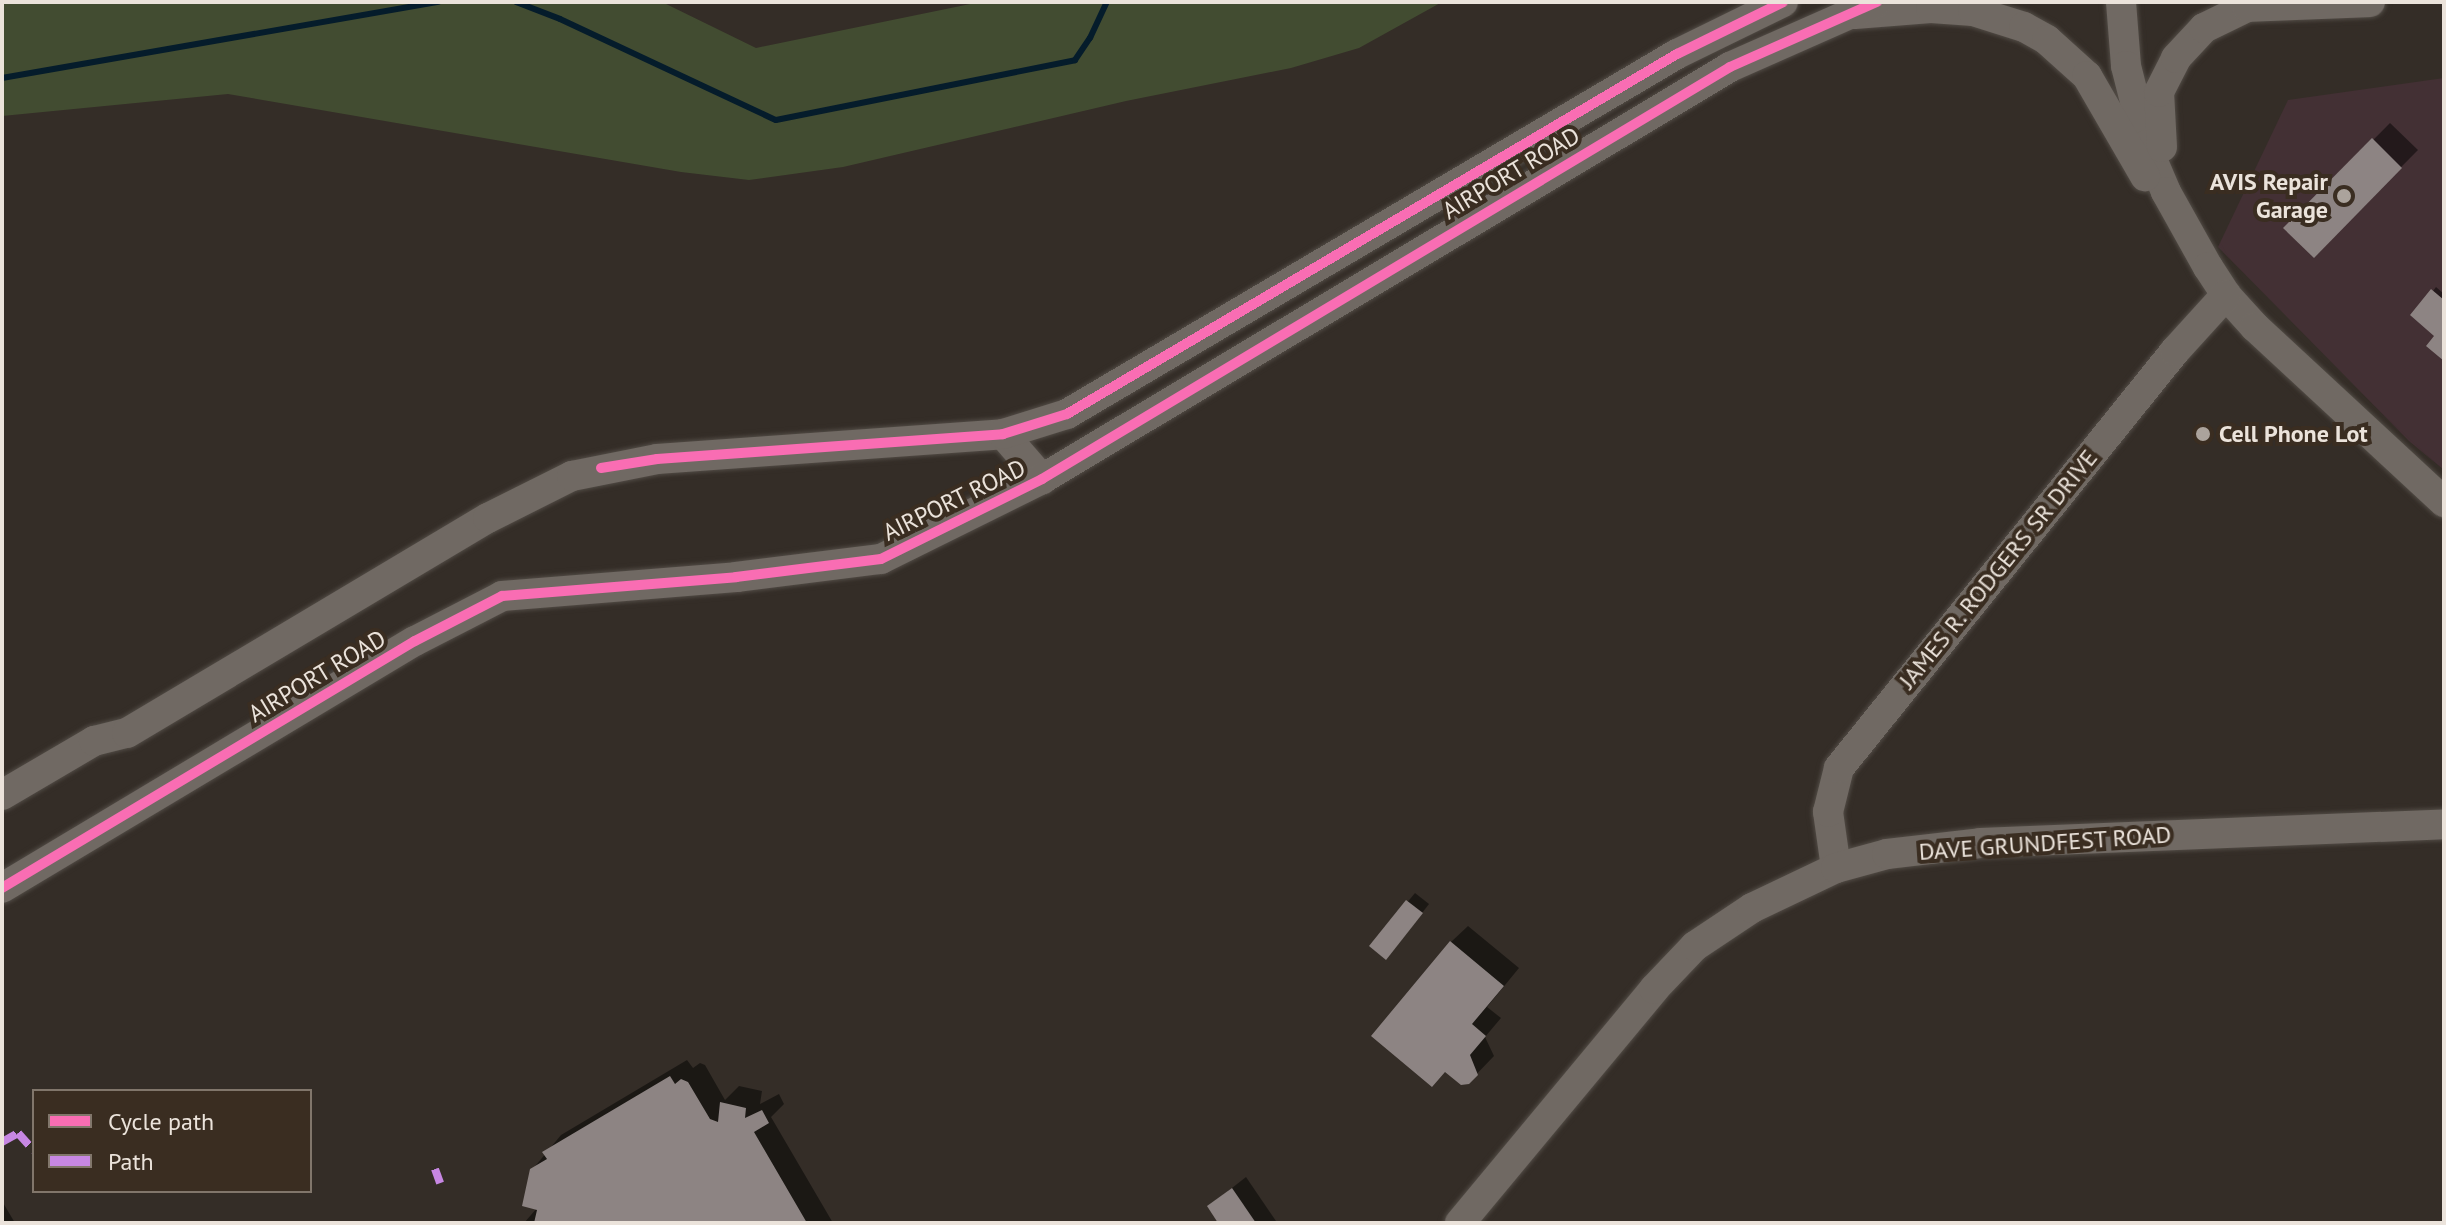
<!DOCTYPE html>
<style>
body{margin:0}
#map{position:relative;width:2446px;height:1225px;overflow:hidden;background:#342d27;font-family:"PT Sans",sans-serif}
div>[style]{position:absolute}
.commercial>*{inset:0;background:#433034}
.green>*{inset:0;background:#424c31}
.shadow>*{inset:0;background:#0007}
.stream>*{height:6px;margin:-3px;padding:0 3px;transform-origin:3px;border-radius:3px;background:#051c2b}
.building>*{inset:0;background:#8d8483}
.roads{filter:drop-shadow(0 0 2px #514b45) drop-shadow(0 0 2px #514b45)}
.secondary>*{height:30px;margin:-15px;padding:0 15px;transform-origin:15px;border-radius:15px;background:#706963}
.quiet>*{height:8px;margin-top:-4px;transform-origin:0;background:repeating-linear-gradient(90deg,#c787e3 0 16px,transparent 0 24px)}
.cycleway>*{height:10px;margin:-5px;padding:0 5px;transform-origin:5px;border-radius:5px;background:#f96db3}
.dots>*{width:22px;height:22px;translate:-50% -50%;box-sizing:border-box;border:4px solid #3a2d21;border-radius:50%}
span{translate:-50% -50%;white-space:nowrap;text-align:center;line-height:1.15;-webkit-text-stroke:8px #3a2d21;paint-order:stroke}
.street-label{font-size:24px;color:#ebe3db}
.poi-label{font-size:24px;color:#ebe3db;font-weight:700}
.right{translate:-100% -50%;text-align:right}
.left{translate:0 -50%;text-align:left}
.frame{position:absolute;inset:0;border:4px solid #ebe3db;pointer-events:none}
.legend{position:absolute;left:32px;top:1089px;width:280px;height:104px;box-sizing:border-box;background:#3a2d21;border:2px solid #81766b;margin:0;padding:10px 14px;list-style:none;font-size:24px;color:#ebe3db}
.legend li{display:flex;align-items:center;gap:16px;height:40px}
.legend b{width:40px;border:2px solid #81766b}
</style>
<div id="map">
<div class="commercial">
<i style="clip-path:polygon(2444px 78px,2444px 470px,2409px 441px,2218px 247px,2288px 100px)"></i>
</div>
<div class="green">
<i style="clip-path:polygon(2px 2px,662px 2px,756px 48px,980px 2px,1442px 2px,1359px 48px,1291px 68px,1126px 101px,843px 167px,749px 180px,681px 172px,228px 94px,2px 116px)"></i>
</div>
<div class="shadow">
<i style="clip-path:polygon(2390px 123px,2418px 150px,2314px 255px,2286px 228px)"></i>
<i style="clip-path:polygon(2436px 287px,2444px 294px,2444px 359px,2442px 329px,2433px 291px)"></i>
<i style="clip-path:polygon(1415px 893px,1429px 904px,1394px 949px,1371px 946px)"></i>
<i style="clip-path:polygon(1468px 926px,1519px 968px,1487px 1007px,1501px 1018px,1485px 1037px,1494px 1056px,1468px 1083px,1451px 942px)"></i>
<i style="clip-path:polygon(687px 1060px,693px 1068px,700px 1063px,705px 1065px,725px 1100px,739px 1086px,762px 1091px,760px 1104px,779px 1094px,784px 1104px,771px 1117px,833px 1223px,524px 1223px,537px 1208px,532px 1170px,561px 1135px)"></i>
<i style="clip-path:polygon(1246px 1177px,1276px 1221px,1274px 1223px,1221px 1223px,1209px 1206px)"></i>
<i style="clip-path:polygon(2px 1201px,15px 1223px,2px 1223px)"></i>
</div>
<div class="stream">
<i style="left:516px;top:2px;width:47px;rotate:21.1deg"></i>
<i style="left:560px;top:19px;width:238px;rotate:25.1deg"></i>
<i style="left:776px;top:120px;width:305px;rotate:-11.3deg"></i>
<i style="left:1075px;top:60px;width:27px;rotate:-56deg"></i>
<i style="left:1090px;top:38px;width:40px;rotate:-65deg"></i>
<i style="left:2px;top:78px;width:443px;rotate:-9.9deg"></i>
</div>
<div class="building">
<i style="clip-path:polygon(2372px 138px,2402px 168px,2314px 258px,2283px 228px)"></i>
<i style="clip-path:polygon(2431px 289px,2444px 300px,2444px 361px,2426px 346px,2434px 336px,2410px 315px)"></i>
<i style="clip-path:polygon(1406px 900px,1423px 913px,1386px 960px,1369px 946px)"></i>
<i style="clip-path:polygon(1450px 941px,1504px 986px,1472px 1024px,1486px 1036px,1470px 1055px,1478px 1075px,1469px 1084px,1461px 1085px,1445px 1072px,1432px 1087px,1371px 1036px)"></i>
<i style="clip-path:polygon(670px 1076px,675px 1084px,681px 1079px,688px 1082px,710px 1119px,718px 1122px,720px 1102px,746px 1108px,745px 1118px,762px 1110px,769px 1123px,754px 1132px,807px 1223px,534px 1223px,537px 1210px,522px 1206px,530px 1169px,547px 1159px,542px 1152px)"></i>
<i style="clip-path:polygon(1232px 1188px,1256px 1223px,1218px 1223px,1207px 1206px)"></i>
</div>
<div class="roads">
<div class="secondary">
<i style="left:2121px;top:2px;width:64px;rotate:85.5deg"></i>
<i style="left:2126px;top:66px;width:81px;rotate:75.8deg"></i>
<i style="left:2146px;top:145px;width:51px;rotate:66.9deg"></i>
<i style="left:2166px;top:192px;width:86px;rotate:60.8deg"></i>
<i style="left:2208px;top:267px;width:33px;rotate:57deg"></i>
<i style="left:2226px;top:295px;width:43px;rotate:47.8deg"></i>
<i style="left:2255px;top:327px;width:258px;rotate:42.8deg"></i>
<i style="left:1855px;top:14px;width:76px;rotate:-4.5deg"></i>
<i style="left:1931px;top:8px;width:42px;rotate:4.1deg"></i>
<i style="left:1973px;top:11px;width:53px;rotate:17.4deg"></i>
<i style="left:2024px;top:27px;width:26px;rotate:29deg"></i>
<i style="left:2047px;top:40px;width:54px;rotate:42deg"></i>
<i style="left:2087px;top:76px;width:116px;rotate:59.9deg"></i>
<i style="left:2162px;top:147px;width:55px;rotate:-93.1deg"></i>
<i style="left:2159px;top:92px;width:38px;rotate:-63deg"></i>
<i style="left:2176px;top:58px;width:41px;rotate:-47deg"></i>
<i style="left:2204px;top:28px;width:48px;rotate:-26deg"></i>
<i style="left:2247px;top:7px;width:123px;rotate:-2.3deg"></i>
<i style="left:1003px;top:434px;width:60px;rotate:49.1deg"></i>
<i style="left:2px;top:795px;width:107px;rotate:-30.4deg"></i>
<i style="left:94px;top:741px;width:34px;rotate:-14deg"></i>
<i style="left:127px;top:733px;width:420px;rotate:-30.8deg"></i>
<i style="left:488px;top:518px;width:94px;rotate:-26.6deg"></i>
<i style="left:572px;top:476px;width:87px;rotate:-11.3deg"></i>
<i style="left:657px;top:459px;width:347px;rotate:-4.1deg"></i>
<i style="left:1003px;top:434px;width:67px;rotate:-17.4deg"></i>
<i style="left:1067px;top:414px;width:708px;rotate:-30.55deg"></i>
<i style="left:1677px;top:54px;width:118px;rotate:-26.1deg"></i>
<i style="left:1836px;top:868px;width:57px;rotate:-98.1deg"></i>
<i style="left:1828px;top:812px;width:45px;rotate:-76deg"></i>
<i style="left:1839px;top:768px;width:536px;rotate:-51.14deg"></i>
<i style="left:2175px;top:351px;width:76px;rotate:-47.7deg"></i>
<i style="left:2px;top:888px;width:481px;rotate:-30.9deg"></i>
<i style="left:415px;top:641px;width:98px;rotate:-27.3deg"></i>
<i style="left:502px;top:596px;width:235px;rotate:-4.6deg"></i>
<i style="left:736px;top:577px;width:146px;rotate:-7.1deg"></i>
<i style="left:881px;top:559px;width:180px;rotate:-26.4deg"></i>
<i style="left:1042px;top:479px;width:802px;rotate:-30.91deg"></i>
<i style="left:1730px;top:67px;width:161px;rotate:-23.9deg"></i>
<i style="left:1460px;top:1223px;width:304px;rotate:-50.3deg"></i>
<i style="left:1654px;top:989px;width:59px;rotate:-46.4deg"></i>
<i style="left:1695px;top:946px;width:69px;rotate:-33.7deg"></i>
<i style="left:1752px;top:908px;width:93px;rotate:-25.5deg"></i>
<i style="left:1836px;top:868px;width:53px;rotate:-15.4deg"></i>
<i style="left:1887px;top:854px;width:94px;rotate:-6.7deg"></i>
<i style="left:1980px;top:843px;width:464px;rotate:-2.3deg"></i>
</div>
</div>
<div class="quiet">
<i style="left:2px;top:1142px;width:18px;rotate:-29deg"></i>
<i style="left:18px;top:1133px;width:24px;rotate:48deg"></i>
<i style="left:435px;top:1169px;width:15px;rotate:70deg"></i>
</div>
<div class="cycleway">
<i style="left:601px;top:468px;width:57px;rotate:-9.1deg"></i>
<i style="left:657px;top:459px;width:347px;rotate:-4.1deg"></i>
<i style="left:1003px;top:434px;width:67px;rotate:-17.4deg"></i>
<i style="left:1067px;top:414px;width:708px;rotate:-30.55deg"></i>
<i style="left:1677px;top:54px;width:118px;rotate:-26.1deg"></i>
<i style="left:2px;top:888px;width:481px;rotate:-30.9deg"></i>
<i style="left:415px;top:641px;width:98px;rotate:-27.3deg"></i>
<i style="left:502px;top:596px;width:235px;rotate:-4.6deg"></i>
<i style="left:736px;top:577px;width:146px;rotate:-7.1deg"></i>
<i style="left:881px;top:559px;width:180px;rotate:-26.4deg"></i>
<i style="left:1042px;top:479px;width:802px;rotate:-30.91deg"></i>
<i style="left:1730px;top:67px;width:161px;rotate:-23.9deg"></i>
</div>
<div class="dots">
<i style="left:2344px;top:196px;background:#aba39c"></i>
<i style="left:2203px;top:434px;background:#aba39c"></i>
</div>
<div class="street-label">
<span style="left:1511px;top:173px;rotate:-31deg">AIRPORT ROAD</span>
<span style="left:954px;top:500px;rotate:-26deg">AIRPORT ROAD</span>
<span style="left:1998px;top:569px;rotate:-51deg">JAMES R. RODGERS SR DRIVE</span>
<span style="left:317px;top:676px;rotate:-31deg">AIRPORT ROAD</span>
<span style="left:2045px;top:843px;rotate:-4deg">DAVE GRUNDFEST ROAD</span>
</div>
<div class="poi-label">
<span class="right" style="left:2328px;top:196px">AVIS Repair<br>Garage</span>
<span class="left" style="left:2219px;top:434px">Cell Phone Lot</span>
</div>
<div class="frame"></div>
<ul class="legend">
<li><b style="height:10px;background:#f96db3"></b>Cycle path</li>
<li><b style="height:10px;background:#c787e3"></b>Path</li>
</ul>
</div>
